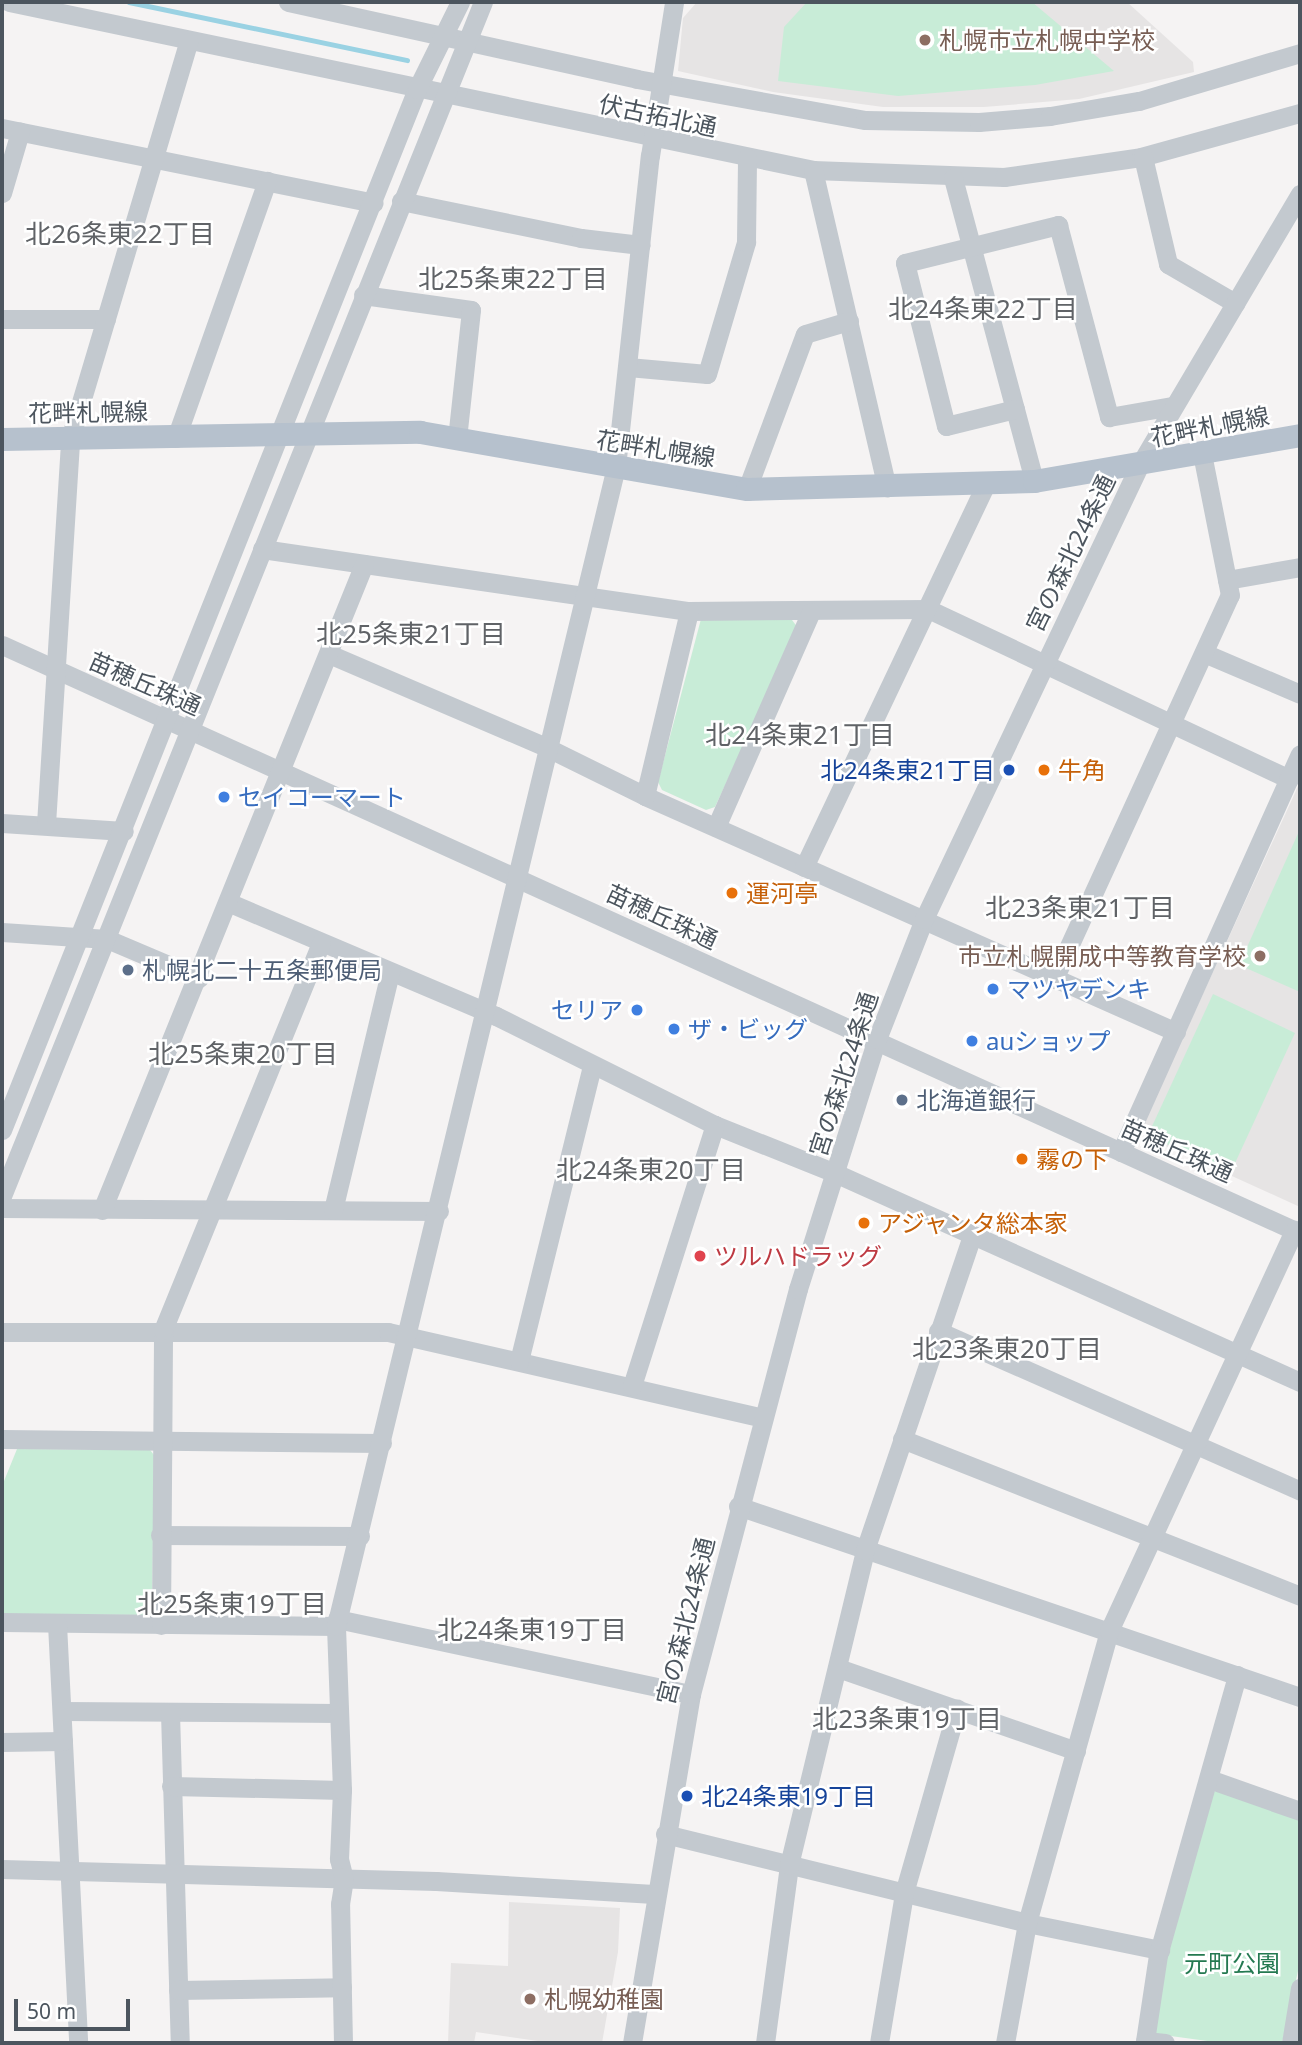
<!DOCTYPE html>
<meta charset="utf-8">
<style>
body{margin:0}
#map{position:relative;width:1302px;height:2045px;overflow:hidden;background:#f5f3f3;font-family:"Noto Sans","Noto Sans JP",sans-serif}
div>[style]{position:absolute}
.education>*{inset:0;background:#e6e4e4}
.green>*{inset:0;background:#c8ecd7}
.stream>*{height:4.5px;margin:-2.25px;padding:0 2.25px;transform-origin:2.25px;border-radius:2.25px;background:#9ad2e3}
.minor>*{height:19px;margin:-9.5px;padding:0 9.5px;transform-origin:9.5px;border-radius:9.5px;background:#c3c9cf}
.major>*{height:23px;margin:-11.5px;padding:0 11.5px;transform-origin:11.5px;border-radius:11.5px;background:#b6c1cd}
.dots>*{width:19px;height:19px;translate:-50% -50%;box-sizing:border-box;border:4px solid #fff;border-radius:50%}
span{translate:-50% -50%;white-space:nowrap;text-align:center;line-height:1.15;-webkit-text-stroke:5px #fff;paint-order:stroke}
.education-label{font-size:24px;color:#785e54}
.left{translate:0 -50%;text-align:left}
.right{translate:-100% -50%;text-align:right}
.street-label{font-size:24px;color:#4c555e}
.transit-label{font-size:24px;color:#164399}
.food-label{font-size:24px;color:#c56008}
.shop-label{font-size:24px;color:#366cbe}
.service-label{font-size:24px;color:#4e5e75}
.health-label{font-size:24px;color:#be3a42}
.park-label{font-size:24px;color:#247951}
.neighbourhood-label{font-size:26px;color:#606367}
.frame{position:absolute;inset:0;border:4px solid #4c555e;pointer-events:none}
.scale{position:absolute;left:14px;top:1999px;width:116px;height:32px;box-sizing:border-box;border:4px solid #4c555e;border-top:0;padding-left:9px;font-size:21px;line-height:24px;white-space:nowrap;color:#4c555e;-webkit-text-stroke:5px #fff;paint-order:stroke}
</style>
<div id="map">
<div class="education">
<i style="clip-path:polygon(697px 2px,1127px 2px,1193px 62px,1194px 72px,1079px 99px,984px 107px,883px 107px,773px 92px,678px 71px,683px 18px)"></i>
<i style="clip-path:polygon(1300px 782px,1300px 1207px,1146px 1137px,1141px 1129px)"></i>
<i style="clip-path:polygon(509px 1902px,620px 1908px,618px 1952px,602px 2043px,552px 2043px,476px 2032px,474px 2043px,448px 2043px,451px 1963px,508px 1966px)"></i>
</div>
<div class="green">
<i style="clip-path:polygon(807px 2px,1032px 2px,1114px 71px,1035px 85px,898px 96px,778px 81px,784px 27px)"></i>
<i style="clip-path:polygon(701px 619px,792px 620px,798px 628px,715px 807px,706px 810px,662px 790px,658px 782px)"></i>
<i style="clip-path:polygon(1300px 829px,1300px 992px,1239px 965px)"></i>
<i style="clip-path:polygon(1213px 994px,1295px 1033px,1230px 1174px,1148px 1135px)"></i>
<i style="clip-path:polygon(17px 1449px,150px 1450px,154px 1455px,152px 1610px,147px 1615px,2px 1614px,2px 1486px)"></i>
<i style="clip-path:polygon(1216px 1791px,1300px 1820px,1300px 1962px,1282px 2043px,1222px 2043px,1156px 2034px,1153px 2030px,1165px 1957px,1212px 1793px)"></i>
</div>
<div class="stream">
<i style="left:129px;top:2px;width:284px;rotate:11.8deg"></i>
</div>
<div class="minor">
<i style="left:9px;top:2px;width:821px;rotate:11.8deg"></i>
<i style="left:813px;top:170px;width:191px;rotate:2.1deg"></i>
<i style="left:1004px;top:177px;width:138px;rotate:-8.3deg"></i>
<i style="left:1141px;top:157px;width:165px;rotate:-15.5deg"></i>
<i style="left:288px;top:2px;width:357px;rotate:12.4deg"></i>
<i style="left:637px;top:79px;width:232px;rotate:10.2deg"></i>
<i style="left:865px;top:120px;width:114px;rotate:1deg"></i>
<i style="left:979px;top:122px;width:71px;rotate:-4.8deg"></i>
<i style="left:1050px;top:116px;width:90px;rotate:-9.6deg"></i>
<i style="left:1139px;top:101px;width:168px;rotate:-16.6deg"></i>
<i style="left:2px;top:128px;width:379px;rotate:11.4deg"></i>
<i style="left:1143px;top:157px;width:110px;rotate:76.8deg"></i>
<i style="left:1168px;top:264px;width:78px;rotate:30.2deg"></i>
<i style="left:813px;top:170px;width:326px;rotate:76.9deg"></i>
<i style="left:953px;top:178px;width:314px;rotate:75deg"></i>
<i style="left:2px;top:193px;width:64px;rotate:-73.6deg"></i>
<i style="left:401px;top:201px;width:184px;rotate:11.6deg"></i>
<i style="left:581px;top:238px;width:60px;rotate:6.7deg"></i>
<i style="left:363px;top:295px;width:109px;rotate:7.9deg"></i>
<i style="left:471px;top:310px;width:130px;rotate:96.2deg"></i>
<i style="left:2px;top:319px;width:104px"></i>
<i style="left:628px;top:367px;width:79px;rotate:5.1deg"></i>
<i style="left:707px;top:374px;width:138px;rotate:-73.5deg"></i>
<i style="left:746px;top:242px;width:84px;rotate:-89.3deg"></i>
<i style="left:1015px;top:409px;width:71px;rotate:166.2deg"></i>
<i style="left:946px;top:426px;width:168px;rotate:-104.1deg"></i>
<i style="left:905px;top:263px;width:158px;rotate:-13.9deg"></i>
<i style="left:1058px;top:225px;width:199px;rotate:75.1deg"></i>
<i style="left:1109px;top:417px;width:65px;rotate:-9.8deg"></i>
<i style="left:176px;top:438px;width:273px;rotate:-70.5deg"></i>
<i style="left:747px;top:489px;width:165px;rotate:-69.5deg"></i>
<i style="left:805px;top:334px;width:46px;rotate:-16.5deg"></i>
<i style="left:262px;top:549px;width:431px;rotate:8.3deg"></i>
<i style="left:689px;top:611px;width:239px;rotate:-0.5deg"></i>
<i style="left:928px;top:609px;width:399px;rotate:25.2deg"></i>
<i style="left:1227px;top:580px;width:74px;rotate:-10.1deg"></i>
<i style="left:2px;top:645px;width:1425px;rotate:24.37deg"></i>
<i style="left:1204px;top:653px;width:104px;rotate:23.1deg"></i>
<i style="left:329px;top:654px;width:238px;rotate:23.2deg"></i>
<i style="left:548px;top:748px;width:108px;rotate:26.3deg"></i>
<i style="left:645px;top:796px;width:581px;rotate:23.96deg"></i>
<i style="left:645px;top:796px;width:190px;rotate:-76.6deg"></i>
<i style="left:2px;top:823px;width:122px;rotate:3.8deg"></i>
<i style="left:46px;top:824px;width:386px;rotate:-86.4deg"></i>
<i style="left:70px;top:439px;width:414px;rotate:-73.4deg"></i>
<i style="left:716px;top:827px;width:235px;rotate:-66.2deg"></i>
<i style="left:804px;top:867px;width:423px;rotate:-64.6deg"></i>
<i style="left:230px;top:903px;width:289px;rotate:23deg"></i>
<i style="left:496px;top:1016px;width:245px;rotate:26.5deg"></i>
<i style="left:715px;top:1125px;width:129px;rotate:21.8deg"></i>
<i style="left:835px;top:1173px;width:510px;rotate:24.2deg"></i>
<i style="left:2px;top:932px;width:105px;rotate:3.8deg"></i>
<i style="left:107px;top:939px;width:100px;rotate:23deg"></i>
<i style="left:1054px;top:979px;width:422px;rotate:-65.4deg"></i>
<i style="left:1230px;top:595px;width:144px;rotate:-101.2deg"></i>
<i style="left:2px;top:1130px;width:1121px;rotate:-68.27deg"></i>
<i style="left:417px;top:89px;width:97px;rotate:-63.7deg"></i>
<i style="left:1121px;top:1152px;width:436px;rotate:-65.8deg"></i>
<i style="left:2px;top:1196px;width:1287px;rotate:-68.06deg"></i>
<i style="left:2px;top:1208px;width:437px;rotate:0.4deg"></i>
<i style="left:102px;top:1210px;width:697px;rotate:-67.92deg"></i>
<i style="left:333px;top:1210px;width:245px;rotate:-76.5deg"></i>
<i style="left:938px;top:1331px;width:396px;rotate:23.8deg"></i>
<i style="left:2px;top:1332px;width:386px"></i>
<i style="left:388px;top:1332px;width:385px;rotate:12.9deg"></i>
<i style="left:519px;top:1361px;width:304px;rotate:-76.1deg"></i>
<i style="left:632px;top:1386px;width:274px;rotate:-72.4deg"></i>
<i style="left:2px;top:1439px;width:380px;rotate:0.6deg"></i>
<i style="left:902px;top:1439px;width:428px;rotate:21.5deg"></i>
<i style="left:738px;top:1506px;width:594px;rotate:18.77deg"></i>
<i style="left:160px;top:1535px;width:200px;rotate:0.3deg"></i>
<i style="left:337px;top:1619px;width:362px;rotate:12deg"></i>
<i style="left:2px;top:1622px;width:334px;rotate:0.7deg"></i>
<i style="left:57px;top:1624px;width:420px;rotate:87.1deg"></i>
<i style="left:161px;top:1625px;width:295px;rotate:-89.6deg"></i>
<i style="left:163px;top:1330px;width:418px;rotate:-67.8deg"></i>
<i style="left:838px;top:1668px;width:252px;rotate:19.2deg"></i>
<i style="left:62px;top:1711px;width:275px;rotate:0.4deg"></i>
<i style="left:170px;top:1713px;width:330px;rotate:88.3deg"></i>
<i style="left:2px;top:1742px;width:61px;rotate:-0.9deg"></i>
<i style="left:1209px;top:1779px;width:96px;rotate:19.4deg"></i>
<i style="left:171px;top:1786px;width:171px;rotate:1.3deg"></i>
<i style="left:665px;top:1834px;width:373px;rotate:13.8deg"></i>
<i style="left:1027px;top:1923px;width:136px;rotate:11.5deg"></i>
<i style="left:2px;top:1869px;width:434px;rotate:1.6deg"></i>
<i style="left:436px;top:1881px;width:218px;rotate:3.4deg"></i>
<i style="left:178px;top:1990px;width:164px;rotate:-1deg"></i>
<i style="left:343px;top:2043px;width:139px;rotate:-91.2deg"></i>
<i style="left:340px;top:1904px;width:25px;rotate:-81deg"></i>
<i style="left:344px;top:1879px;width:21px;rotate:-104deg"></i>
<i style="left:339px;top:1859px;width:69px;rotate:-87.5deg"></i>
<i style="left:342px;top:1790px;width:164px;rotate:-92.1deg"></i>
<i style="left:336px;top:1626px;width:1192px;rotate:-76.42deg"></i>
<i style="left:616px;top:467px;width:313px;rotate:-83.8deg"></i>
<i style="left:650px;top:156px;width:156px;rotate:-81.1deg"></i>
<i style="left:632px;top:2043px;width:354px;rotate:-80.4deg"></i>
<i style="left:691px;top:1694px;width:419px;rotate:-75.2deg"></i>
<i style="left:798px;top:1289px;width:262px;rotate:-72.5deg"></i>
<i style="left:877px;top:1039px;width:129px;rotate:-68.6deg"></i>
<i style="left:924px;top:919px;width:501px;rotate:-64.61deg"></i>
<i style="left:1139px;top:466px;width:316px;rotate:-59.4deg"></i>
<i style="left:765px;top:2043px;width:180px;rotate:-82.3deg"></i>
<i style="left:789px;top:1865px;width:324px;rotate:-76.4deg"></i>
<i style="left:865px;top:1550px;width:333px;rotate:-71.2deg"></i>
<i style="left:879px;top:2043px;width:152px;rotate:-80.5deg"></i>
<i style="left:904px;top:1893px;width:192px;rotate:-74deg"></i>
<i style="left:1005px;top:2043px;width:122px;rotate:-79.6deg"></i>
<i style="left:1027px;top:1923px;width:303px;rotate:-74.3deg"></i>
<i style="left:1109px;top:1631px;width:442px;rotate:-65.2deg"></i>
<i style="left:1165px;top:2043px;width:20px;rotate:-174deg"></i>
<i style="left:1145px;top:2041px;width:87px;rotate:-81.4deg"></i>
<i style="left:1158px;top:1955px;width:291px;rotate:-74.2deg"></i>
<i style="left:1291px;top:2043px;width:56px;rotate:-80.7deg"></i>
</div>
<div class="major">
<i style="left:2px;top:439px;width:418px;rotate:-1deg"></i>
<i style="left:420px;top:432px;width:332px;rotate:9.9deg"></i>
<i style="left:747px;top:489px;width:287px;rotate:-1.6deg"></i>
<i style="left:1034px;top:481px;width:270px;rotate:-9.8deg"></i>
</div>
<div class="dots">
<i style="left:925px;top:40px;background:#8d6e63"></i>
<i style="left:1009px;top:770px;background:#1a4fb4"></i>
<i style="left:1044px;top:770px;background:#e8710a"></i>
<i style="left:224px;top:797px;background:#3f7fe0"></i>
<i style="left:732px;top:893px;background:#e8710a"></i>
<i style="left:1260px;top:956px;background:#8d6e63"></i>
<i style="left:128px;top:970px;background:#5c6f8a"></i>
<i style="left:993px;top:989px;background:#3f7fe0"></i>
<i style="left:637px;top:1010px;background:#3f7fe0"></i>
<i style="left:674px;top:1029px;background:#3f7fe0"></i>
<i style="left:972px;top:1041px;background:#3f7fe0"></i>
<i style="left:902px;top:1100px;background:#5c6f8a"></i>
<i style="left:1022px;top:1159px;background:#e8710a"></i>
<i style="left:864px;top:1223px;background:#e8710a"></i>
<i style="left:700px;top:1256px;background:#e0444e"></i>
<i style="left:687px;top:1796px;background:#1a4fb4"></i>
<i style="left:530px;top:1999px;background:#8d6e63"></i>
</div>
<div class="education-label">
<span class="left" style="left:939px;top:40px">札幌市立札幌中学校</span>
<span class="right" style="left:1246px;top:956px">市立札幌開成中等教育学校</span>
<span class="left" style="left:544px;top:1999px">札幌幼稚園</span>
</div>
<div class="street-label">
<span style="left:658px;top:115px;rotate:12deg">伏古拓北通</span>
<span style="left:88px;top:412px;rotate:-1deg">花畔札幌線</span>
<span style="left:1210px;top:426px;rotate:-11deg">花畔札幌線</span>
<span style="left:656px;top:448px;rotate:9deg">花畔札幌線</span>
<span style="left:1070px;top:553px;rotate:-64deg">宮の森北24条通</span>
<span style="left:145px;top:683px;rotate:24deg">苗穂丘珠通</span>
<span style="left:662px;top:916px;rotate:25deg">苗穂丘珠通</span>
<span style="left:843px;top:1074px;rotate:-72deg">宮の森北24条通</span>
<span style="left:1177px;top:1150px;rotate:24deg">苗穂丘珠通</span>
<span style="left:685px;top:1621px;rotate:-76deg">宮の森北24条通</span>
</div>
<div class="transit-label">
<span class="right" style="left:995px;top:770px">北24条東21丁目</span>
<span class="left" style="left:701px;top:1796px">北24条東19丁目</span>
</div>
<div class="food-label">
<span class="left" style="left:1058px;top:770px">牛角</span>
<span class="left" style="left:746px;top:893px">運河亭</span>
<span class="left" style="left:1036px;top:1159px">霧の下</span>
<span class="left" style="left:878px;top:1223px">アジャンタ総本家</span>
</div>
<div class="shop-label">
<span class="left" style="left:238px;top:797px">セイコーマート</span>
<span class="left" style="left:1007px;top:989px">マツヤデンキ</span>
<span class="right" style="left:623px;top:1010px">セリア</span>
<span class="left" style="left:688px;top:1029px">ザ・ビッグ</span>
<span class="left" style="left:986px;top:1041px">auショップ</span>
</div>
<div class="service-label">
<span class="left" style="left:142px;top:970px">札幌北二十五条郵便局</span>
<span class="left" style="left:916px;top:1100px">北海道銀行</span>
</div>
<div class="health-label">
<span class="left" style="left:714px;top:1256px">ツルハドラッグ</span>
</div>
<div class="park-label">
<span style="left:1232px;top:1963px">元町公園</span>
</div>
<div class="neighbourhood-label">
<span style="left:120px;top:234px">北26条東22丁目</span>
<span style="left:513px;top:279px">北25条東22丁目</span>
<span style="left:983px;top:309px">北24条東22丁目</span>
<span style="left:411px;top:634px">北25条東21丁目</span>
<span style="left:800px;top:735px">北24条東21丁目</span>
<span style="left:1080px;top:908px">北23条東21丁目</span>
<span style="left:243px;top:1054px">北25条東20丁目</span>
<span style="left:651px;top:1170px">北24条東20丁目</span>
<span style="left:1007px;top:1349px">北23条東20丁目</span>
<span style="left:232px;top:1604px">北25条東19丁目</span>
<span style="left:532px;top:1630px">北24条東19丁目</span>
<span style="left:907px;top:1719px">北23条東19丁目</span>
</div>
<div class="frame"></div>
<div class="scale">50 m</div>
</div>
